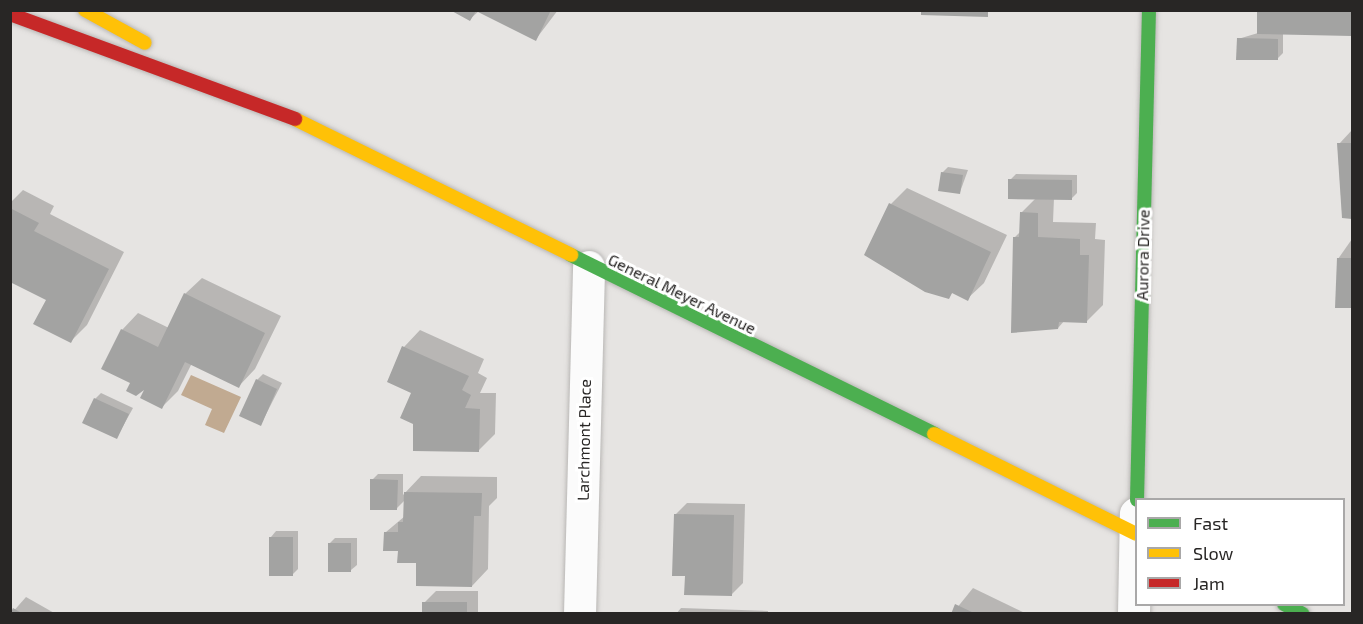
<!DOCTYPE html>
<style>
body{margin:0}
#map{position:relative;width:1363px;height:624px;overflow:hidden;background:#e6e4e2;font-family:"Exo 2",sans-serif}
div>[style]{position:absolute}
.water>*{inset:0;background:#c1aa91}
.shadow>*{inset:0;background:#0003}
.building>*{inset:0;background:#a3a3a2}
.roads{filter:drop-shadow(0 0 2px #b9b7b5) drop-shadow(0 0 2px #b9b7b5)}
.street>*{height:32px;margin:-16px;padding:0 16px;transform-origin:16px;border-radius:16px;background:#fbfbfb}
.fast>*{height:14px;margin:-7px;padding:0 7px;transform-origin:7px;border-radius:7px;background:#4caf50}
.slow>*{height:14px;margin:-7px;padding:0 7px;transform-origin:7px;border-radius:7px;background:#ffc107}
.jam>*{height:14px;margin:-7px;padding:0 7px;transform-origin:7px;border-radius:7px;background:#c62828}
span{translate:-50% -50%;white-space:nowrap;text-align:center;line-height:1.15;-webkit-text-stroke:6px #fff;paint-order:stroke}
.street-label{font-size:16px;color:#282625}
.frame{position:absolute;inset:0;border:12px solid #282625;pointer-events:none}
.legend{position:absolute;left:1135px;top:498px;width:210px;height:108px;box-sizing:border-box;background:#fff;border:2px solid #a9a8a8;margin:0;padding:8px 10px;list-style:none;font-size:18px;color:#282625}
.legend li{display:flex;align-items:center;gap:12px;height:30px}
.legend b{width:30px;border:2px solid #a9a8a8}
</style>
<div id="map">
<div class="water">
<i style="clip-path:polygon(191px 375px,241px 397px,224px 433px,205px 425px,212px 409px,181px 395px)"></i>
</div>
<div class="shadow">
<i style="clip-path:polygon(453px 10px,558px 10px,536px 39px,479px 11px,470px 19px)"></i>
<i style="clip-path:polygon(1258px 10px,1352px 10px,1352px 33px,1283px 33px,1283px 53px,1277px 59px,1238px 39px,1258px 33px)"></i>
<i style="clip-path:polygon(1352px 130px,1352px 217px,1343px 217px,1339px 144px)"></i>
<i style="clip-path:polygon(948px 167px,968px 170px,960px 192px,942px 173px)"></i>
<i style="clip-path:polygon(1016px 174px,1077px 175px,1077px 193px,1071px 199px,1054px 198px,1053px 222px,1096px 223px,1095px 239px,1105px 240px,1103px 305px,1087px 321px,1065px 320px,1058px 328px,1015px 237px,1021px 231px,1021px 213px,1036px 198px,1010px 180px)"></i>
<i style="clip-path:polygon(907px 188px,1007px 235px,984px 283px,967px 299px,953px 292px,948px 297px,891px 204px)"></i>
<i style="clip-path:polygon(23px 190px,54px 206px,50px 214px,124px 252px,87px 325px,71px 341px,48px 300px,13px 282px,10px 287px,10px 203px)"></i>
<i style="clip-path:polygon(1352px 239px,1352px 306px,1337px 306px,1338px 259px)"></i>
<i style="clip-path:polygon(202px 278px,281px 316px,255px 369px,239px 386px,192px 363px,178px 391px,162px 407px,148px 384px,132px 382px,122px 330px,138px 313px,169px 328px,185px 294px)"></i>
<i style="clip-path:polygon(420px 330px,484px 359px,478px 373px,487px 378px,480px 393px,496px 393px,495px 434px,479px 450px,413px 392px,389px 381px,404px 347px)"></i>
<i style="clip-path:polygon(263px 374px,282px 383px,261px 424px,257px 380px)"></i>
<i style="clip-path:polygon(101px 393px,133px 408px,117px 437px,95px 399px)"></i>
<i style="clip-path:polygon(378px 474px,403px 474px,403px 495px,421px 476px,497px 477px,497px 498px,489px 506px,488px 569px,472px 586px,399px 550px,386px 532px,405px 516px,405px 500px,397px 508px,372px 480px)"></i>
<i style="clip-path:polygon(687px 503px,745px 504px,743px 583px,731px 595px,687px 574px,675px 515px)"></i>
<i style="clip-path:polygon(276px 531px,298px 531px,298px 569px,292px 575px,271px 537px)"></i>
<i style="clip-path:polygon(335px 538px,357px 538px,357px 565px,351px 570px,329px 544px)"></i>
<i style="clip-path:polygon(973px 588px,1027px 614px,952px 614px)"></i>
<i style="clip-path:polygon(436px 591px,478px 591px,478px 614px,424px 614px,424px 603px)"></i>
<i style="clip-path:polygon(26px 597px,56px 614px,11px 614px)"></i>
<i style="clip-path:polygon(681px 608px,768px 611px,768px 614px,676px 614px)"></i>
</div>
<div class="building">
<i style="clip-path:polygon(450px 10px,551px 10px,536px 41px,476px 11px,470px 21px)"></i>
<i style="clip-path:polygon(921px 10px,988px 10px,988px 17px,921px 15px)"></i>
<i style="clip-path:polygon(1257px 10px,1352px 10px,1352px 36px,1257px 34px)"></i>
<i style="clip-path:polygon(1237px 38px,1278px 39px,1278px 60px,1236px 60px)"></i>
<i style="clip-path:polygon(1337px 143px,1352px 143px,1352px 219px,1342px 218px)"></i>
<i style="clip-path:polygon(941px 172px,963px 175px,960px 194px,938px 191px)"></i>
<i style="clip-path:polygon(1008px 179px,1072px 180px,1072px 200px,1008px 199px)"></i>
<i style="clip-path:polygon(889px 203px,991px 252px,968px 301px,952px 293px,949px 299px,925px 292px,864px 255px)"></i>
<i style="clip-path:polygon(10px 208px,39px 223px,34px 231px,109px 269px,71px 343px,33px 324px,46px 300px,10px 282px)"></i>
<i style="clip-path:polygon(1020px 212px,1038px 213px,1038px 237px,1080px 239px,1080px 255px,1089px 255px,1087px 323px,1059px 322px,1058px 329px,1011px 333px,1013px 237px,1019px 237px)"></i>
<i style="clip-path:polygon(1337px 258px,1352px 258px,1352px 308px,1335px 308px)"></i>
<i style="clip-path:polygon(184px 293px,265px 333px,239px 388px,185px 362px,162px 409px,140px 398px,144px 390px,136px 396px,126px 391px,130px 383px,101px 369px,121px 329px,158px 347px)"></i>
<i style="clip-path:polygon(402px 346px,469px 376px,462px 390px,471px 395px,465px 408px,480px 409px,479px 452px,413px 451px,413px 424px,400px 418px,411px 393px,387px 382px)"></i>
<i style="clip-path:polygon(256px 379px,277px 389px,261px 426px,239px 416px)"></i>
<i style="clip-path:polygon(94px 398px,129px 414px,117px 439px,82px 423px)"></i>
<i style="clip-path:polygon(370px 479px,398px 480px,397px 510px,370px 510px)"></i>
<i style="clip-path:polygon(404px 492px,482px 493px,481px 516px,474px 516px,472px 587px,416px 586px,416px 563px,397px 563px,398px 551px,383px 551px,384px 532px,398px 532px,398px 522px,403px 522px)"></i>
<i style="clip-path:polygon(674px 514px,734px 515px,732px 596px,684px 595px,685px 576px,672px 576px)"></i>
<i style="clip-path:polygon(269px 537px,293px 537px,293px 576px,269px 576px)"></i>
<i style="clip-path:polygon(328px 543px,351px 543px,351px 572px,328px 572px)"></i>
<i style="clip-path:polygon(422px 602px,467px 602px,467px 614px,422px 614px)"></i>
<i style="clip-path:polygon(955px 604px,976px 614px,951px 614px)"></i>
<i style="clip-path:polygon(13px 608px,23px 614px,10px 614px)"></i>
</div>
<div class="roads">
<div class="street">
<i style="left:580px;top:614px;width:347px;rotate:-88.5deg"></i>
<i style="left:1134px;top:614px;width:100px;rotate:-88.9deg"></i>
</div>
<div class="fast">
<i style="left:571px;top:255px;width:405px;rotate:26.2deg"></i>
<i style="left:1137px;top:500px;width:490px;rotate:-88.6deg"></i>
<i style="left:1284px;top:604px;width:21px;rotate:28deg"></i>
</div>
<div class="slow">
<i style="left:85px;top:10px;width:68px;rotate:28.8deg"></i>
<i style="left:295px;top:119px;width:308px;rotate:26.2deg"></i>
<i style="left:934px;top:434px;width:225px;rotate:26.3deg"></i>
</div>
<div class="jam">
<i style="left:10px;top:14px;width:304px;rotate:20.2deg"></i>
</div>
</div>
<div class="street-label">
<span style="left:1143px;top:255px;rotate:-89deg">Aurora Drive</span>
<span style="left:682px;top:294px;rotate:26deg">General Meyer Avenue</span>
<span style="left:584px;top:440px;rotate:-89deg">Larchmont Place</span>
</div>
<div class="frame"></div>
<ul class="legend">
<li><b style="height:8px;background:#4caf50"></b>Fast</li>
<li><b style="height:8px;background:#ffc107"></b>Slow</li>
<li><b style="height:8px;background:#c62828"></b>Jam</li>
</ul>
</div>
